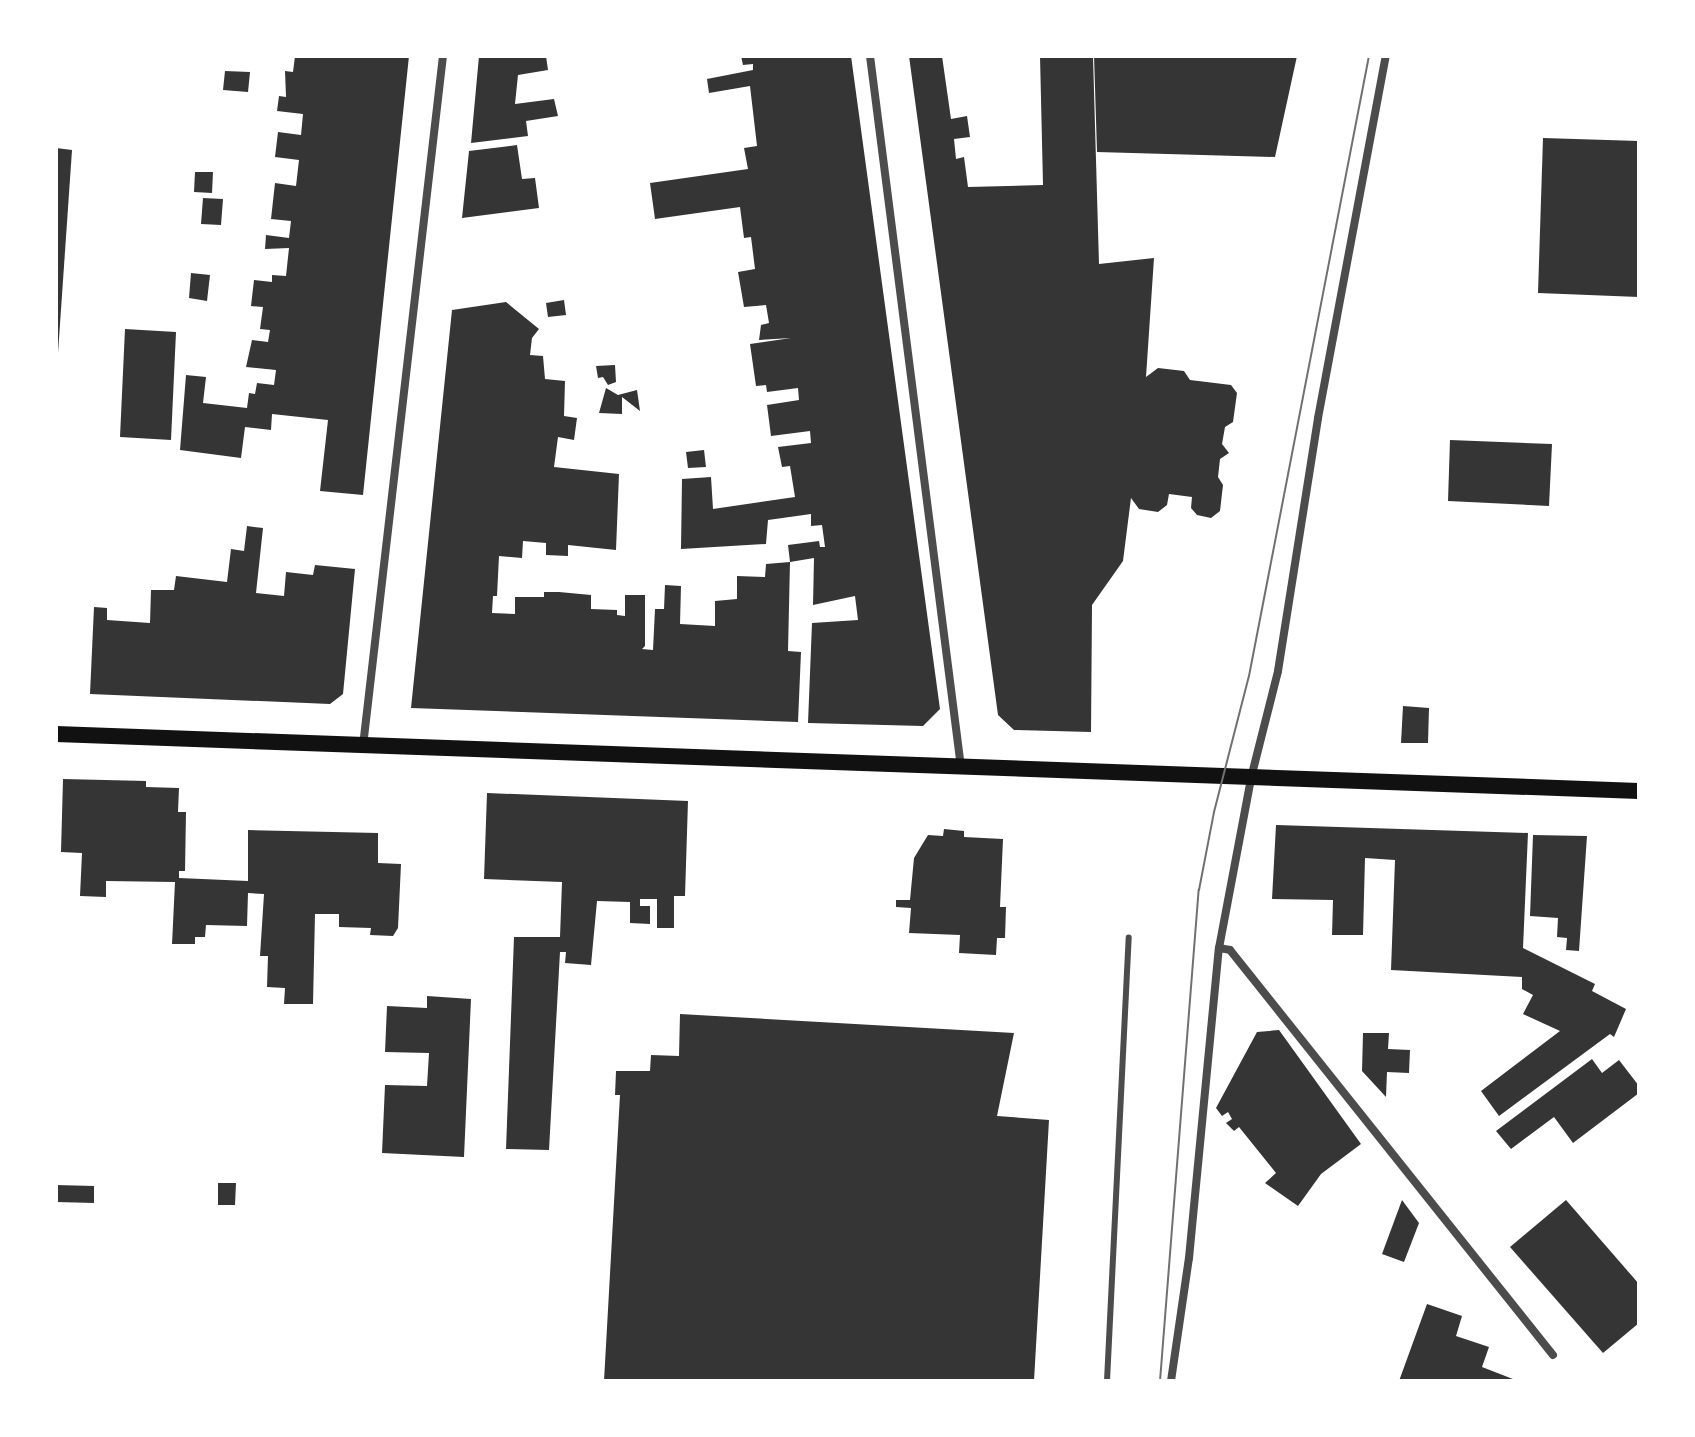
<!DOCTYPE html>
<style>
body{margin:0}
#map{position:relative;width:1695px;height:1437px;overflow:hidden;background:#fff;font-family:Poppins,sans-serif}
div>[style]{position:absolute}
.building>*{inset:0;background:#353535}
.service>*{height:6px;margin:-3px;padding:0 3px;transform-origin:3px;border-radius:3px;background:#4c4c4c}
.minor>*{height:8px;margin:-4px;padding:0 4px;transform-origin:4px;border-radius:4px;background:#4c4c4c}
.secondary>*{height:16px;margin:-8px;padding:0 8px;transform-origin:8px;border-radius:8px;background:#111}
.tram>*{height:2px;margin:-1px;padding:0 1px;transform-origin:1px;border-radius:1px;background:#707070}
span{translate:-50% -50%;white-space:nowrap;text-align:center;line-height:1.15;-webkit-text-stroke:6px #fff;paint-order:stroke}
.frame{position:absolute;inset:0;border:58px solid #fff;pointer-events:none}
</style>
<div id="map">
<div class="building">
<i style="clip-path:polygon(295px 56px,409px 56px,363px 495px,320px 491px,328px 420px,272px 414px,271px 430px,245px 427px,241px 458px,180px 450px,186px 375px,206px 377px,203px 403px,247px 408px,249px 393px,255px 394px,257px 383px,274px 385px,276px 370px,246px 367px,252px 340px,268px 342px,270px 330px,260px 329px,263px 307px,251px 306px,254px 280px,272px 282px,272px 275px,286px 276px,289px 248px,265px 249px,266px 235px,289px 238px,291px 221px,271px 219px,275px 183px,296px 186px,299px 160px,275px 157px,278px 132px,301px 135px,303px 114px,277px 111px,279px 96px,286px 97px,285px 71px,293px 72px)"></i>
<i style="clip-path:polygon(479px 56px,546px 56px,548px 70px,518px 75px,515px 104px,554px 99px,558px 116px,526px 121px,528px 136px,471px 143px)"></i>
<i style="clip-path:polygon(741px 56px,851px 56px,940px 709px,923px 726px,808px 723px,812px 623px,858px 620px,855px 596px,813px 605px,814px 558px,790px 562px,788px 651px,801px 652px,798px 722px,411px 708px,452px 310px,506px 302px,539px 329px,532px 338px,530px 355px,543px 356px,545px 379px,565px 381px,564px 416px,577px 418px,574px 440px,558px 437px,554px 467px,619px 474px,616px 550px,568px 545px,568px 556px,546px 555px,546px 543px,523px 541px,522px 558px,499px 556px,497px 596px,493px 596px,492px 613px,515px 614px,515px 597px,544px 597px,544px 592px,559px 592px,591px 595px,591px 609px,617px 610px,617px 615px,625px 616px,625px 595px,645px 595px,645px 646px,642px 649px,653px 650px,655px 609px,664px 609px,665px 585px,681px 586px,680px 624px,715px 626px,715px 601px,737px 599px,737px 576px,765px 577px,766px 564px,790px 562px,788px 545px,819px 541px,820px 547px,825px 547px,822px 525px,811px 526px,811px 514px,768px 520px,766px 544px,681px 549px,682px 479px,711px 477px,713px 509px,795px 497px,790px 466px,782px 467px,778px 447px,811px 443px,810px 431px,771px 436px,767px 405px,799px 400px,798px 388px,767px 392px,766px 385px,756px 386px,750px 344px,791px 338px,759px 340px,761px 325px,769px 323px,766px 305px,744px 307px,738px 272px,755px 269px,751px 237px,744px 238px,740px 207px,655px 219px,650px 183px,748px 169px,744px 148px,757px 146px,750px 86px,709px 93px,707px 79px,753px 70px,753px 64px,743px 65px)"></i>
<i style="clip-path:polygon(909px 56px,942px 56px,951px 119px,967px 116px,970px 137px,954px 139px,956px 159px,964px 157px,968px 187px,1043px 185px,1040px 56px,1093px 56px,1099px 264px,1154px 258px,1146px 377px,1158px 368px,1184px 371px,1190px 380px,1231px 385px,1237px 393px,1233px 422px,1225px 427px,1222px 444px,1229px 453px,1220px 459px,1218px 477px,1223px 485px,1220px 511px,1211px 518px,1197px 515px,1191px 508px,1192px 497px,1169px 494px,1167px 505px,1158px 512px,1139px 509px,1131px 498px,1123px 561px,1092px 605px,1091px 732px,1014px 730px,998px 715px)"></i>
<i style="clip-path:polygon(1094px 56px,1297px 56px,1275px 157px,1097px 152px)"></i>
<i style="clip-path:polygon(225px 71px,250px 72px,248px 92px,223px 90px)"></i>
<i style="clip-path:polygon(1543px 138px,1639px 141px,1639px 297px,1538px 293px)"></i>
<i style="clip-path:polygon(517px 145px,522px 179px,535px 178px,539px 208px,462px 218px,469px 151px)"></i>
<i style="clip-path:polygon(56px 148px,72px 150px,58px 353px,56px 353px)"></i>
<i style="clip-path:polygon(195px 172px,213px 172px,212px 193px,194px 192px)"></i>
<i style="clip-path:polygon(203px 198px,223px 199px,221px 225px,201px 224px)"></i>
<i style="clip-path:polygon(191px 273px,210px 275px,207px 301px,189px 298px)"></i>
<i style="clip-path:polygon(564px 300px,566px 315px,548px 317px,546px 303px)"></i>
<i style="clip-path:polygon(125px 329px,176px 332px,171px 440px,120px 437px)"></i>
<i style="clip-path:polygon(615px 365px,616px 382px,608px 385px,603px 377px,598px 378px,596px 366px)"></i>
<i style="clip-path:polygon(606px 388px,618px 395px,637px 390px,640px 411px,622px 397px,622px 414px,599px 413px)"></i>
<i style="clip-path:polygon(1450px 440px,1552px 444px,1549px 506px,1448px 501px)"></i>
<i style="clip-path:polygon(704px 450px,706px 467px,688px 468px,686px 452px)"></i>
<i style="clip-path:polygon(247px 526px,263px 528px,256px 593px,284px 596px,286px 572px,313px 575px,315px 565px,355px 569px,343px 694px,330px 704px,90px 694px,94px 607px,107px 608px,107px 620px,150px 623px,151px 590px,174px 590px,176px 576px,227px 582px,231px 549px,244px 551px)"></i>
<i style="clip-path:polygon(1403px 706px,1429px 708px,1428px 743px,1401px 743px)"></i>
<i style="clip-path:polygon(63px 779px,146px 781px,146px 787px,179px 788px,178px 812px,186px 812px,185px 871px,179px 871px,179px 878px,248px 881px,248px 830px,378px 833px,378px 863px,401px 864px,398px 928px,393px 936px,370px 935px,371px 928px,339px 927px,339px 914px,315px 914px,313px 1004px,284px 1004px,285px 988px,267px 987px,268px 956px,260px 956px,264px 894px,248px 893px,247px 926px,206px 925px,205px 937px,195px 937px,195px 944px,172px 944px,175px 882px,106px 881px,106px 897px,80px 896px,82px 853px,61px 852px)"></i>
<i style="clip-path:polygon(487px 793px,688px 801px,685px 896px,674px 896px,674px 928px,657px 928px,657px 899px,640px 899px,640px 906px,650px 906px,650px 924px,630px 923px,630px 902px,597px 901px,591px 965px,565px 963px,566px 952px,560px 952px,549px 1150px,506px 1149px,514px 937px,560px 937px,562px 882px,484px 879px)"></i>
<i style="clip-path:polygon(1276px 825px,1528px 833px,1523px 948px,1595px 984px,1592px 991px,1626px 1009px,1614px 1037px,1610px 1034px,1499px 1116px,1481px 1091px,1560px 1031px,1523px 1014px,1533px 995px,1522px 989px,1522px 977px,1391px 970px,1395px 860px,1365px 858px,1363px 935px,1332px 935px,1333px 900px,1272px 899px)"></i>
<i style="clip-path:polygon(944px 829px,964px 831px,964px 837px,1003px 839px,1000px 907px,1006px 907px,1005px 938px,997px 938px,996px 955px,959px 953px,960px 935px,909px 933px,911px 908px,896px 907px,896px 900px,910px 900px,914px 858px,928px 835px,943px 836px)"></i>
<i style="clip-path:polygon(1533px 835px,1587px 836px,1579px 951px,1566px 950px,1567px 938px,1557px 937px,1558px 918px,1530px 916px)"></i>
<i style="clip-path:polygon(427px 996px,471px 999px,464px 1157px,382px 1153px,385px 1085px,427px 1086px,429px 1053px,385px 1052px,387px 1006px,427px 1008px)"></i>
<i style="clip-path:polygon(680px 1014px,1014px 1033px,997px 1116px,1049px 1120px,1034px 1381px,604px 1381px,620px 1095px,615px 1095px,616px 1071px,650px 1071px,651px 1055px,679px 1056px)"></i>
<i style="clip-path:polygon(1279px 1030px,1361px 1144px,1321px 1174px,1298px 1206px,1265px 1183px,1276px 1173px,1239px 1127px,1234px 1131px,1226px 1123px,1232px 1119px,1228px 1112px,1222px 1116px,1216px 1108px,1257px 1032px)"></i>
<i style="clip-path:polygon(1363px 1033px,1389px 1033px,1388px 1049px,1410px 1050px,1409px 1073px,1387px 1072px,1386px 1097px,1362px 1071px)"></i>
<i style="clip-path:polygon(1592px 1059px,1602px 1073px,1619px 1060px,1639px 1086px,1639px 1093px,1573px 1143px,1554px 1117px,1511px 1149px,1496px 1131px)"></i>
<i style="clip-path:polygon(218px 1183px,236px 1183px,235px 1205px,218px 1205px)"></i>
<i style="clip-path:polygon(56px 1185px,94px 1186px,94px 1203px,56px 1202px)"></i>
<i style="clip-path:polygon(1402px 1200px,1419px 1223px,1404px 1262px,1382px 1254px)"></i>
<i style="clip-path:polygon(1566px 1200px,1639px 1284px,1639px 1323px,1603px 1353px,1510px 1247px)"></i>
<i style="clip-path:polygon(1427px 1304px,1462px 1316px,1456px 1336px,1489px 1347px,1482px 1367px,1518px 1381px,1399px 1381px)"></i>
</div>
<div class="service">
<i style="left:1107px;top:1381px;width:444px;rotate:-87.2deg"></i>
</div>
<div class="minor">
<i style="left:870px;top:56px;width:717px;rotate:82.71deg"></i>
<i style="left:363px;top:746px;width:695px;rotate:-83.39deg"></i>
<i style="left:1219px;top:948px;width:11px;rotate:10deg"></i>
<i style="left:1230px;top:950px;width:518px;rotate:51.43deg"></i>
<i style="left:1171px;top:1381px;width:124px;rotate:-81.7deg"></i>
<i style="left:1189px;top:1258px;width:311px;rotate:-84.5deg"></i>
<i style="left:1219px;top:948px;width:173px;rotate:-79.3deg"></i>
<i style="left:1251px;top:778px;width:110px;rotate:-75.8deg"></i>
<i style="left:1278px;top:671px;width:256px;rotate:-81deg"></i>
<i style="left:1318px;top:418px;width:368px;rotate:-79.4deg"></i>
</div>
<div class="secondary">
<i style="left:56px;top:734px;width:1584px;rotate:2.06deg"></i>
</div>
<div class="tram">
<i style="left:1160px;top:1381px;width:493px;rotate:-85.5deg"></i>
<i style="left:1199px;top:890px;width:79px;rotate:-79.1deg"></i>
<i style="left:1214px;top:812px;width:140px;rotate:-75.6deg"></i>
<i style="left:1249px;top:676px;width:632px;rotate:-79.05deg"></i>
</div>
<div class="frame"></div>
</div>
